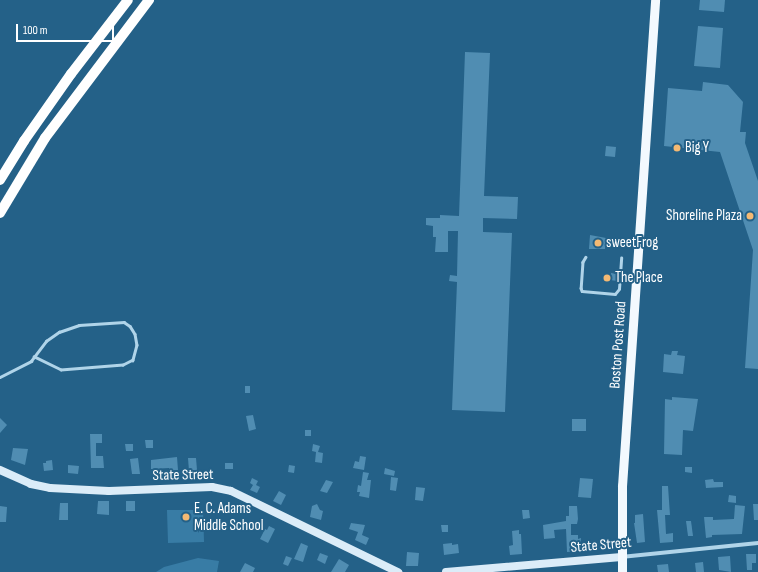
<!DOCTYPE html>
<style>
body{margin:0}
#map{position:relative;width:758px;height:572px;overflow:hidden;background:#246188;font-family:"Sofia Sans Condensed",sans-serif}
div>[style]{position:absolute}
.green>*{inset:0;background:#387ca5}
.building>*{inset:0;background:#508db2}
.lane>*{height:2.5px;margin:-1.25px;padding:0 1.25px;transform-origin:1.25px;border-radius:1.25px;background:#b0d4e9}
.street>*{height:4px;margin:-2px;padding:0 2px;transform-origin:2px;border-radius:2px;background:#b0d4e9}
.secondary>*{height:8px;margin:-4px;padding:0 4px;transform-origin:4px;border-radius:4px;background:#dbecf8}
.primary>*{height:9px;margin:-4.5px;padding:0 4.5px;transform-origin:4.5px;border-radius:4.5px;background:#f3f9fe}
.highway>*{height:10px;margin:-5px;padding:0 5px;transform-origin:5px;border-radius:5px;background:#fff}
.dots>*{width:11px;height:11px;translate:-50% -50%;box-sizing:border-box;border:2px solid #246188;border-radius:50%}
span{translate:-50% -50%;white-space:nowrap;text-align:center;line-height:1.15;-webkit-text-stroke:4px #246188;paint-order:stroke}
.poi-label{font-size:15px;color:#fff}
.left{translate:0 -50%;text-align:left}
.right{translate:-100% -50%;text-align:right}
.street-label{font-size:15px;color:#fff}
.scale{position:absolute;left:16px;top:24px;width:98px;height:18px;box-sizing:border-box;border:2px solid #fff;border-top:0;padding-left:5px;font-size:12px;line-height:14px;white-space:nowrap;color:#fff;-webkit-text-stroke:3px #246188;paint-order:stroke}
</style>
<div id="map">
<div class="green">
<i style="clip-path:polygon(167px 510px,203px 510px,204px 542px,168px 543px)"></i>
<i style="clip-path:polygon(198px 558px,219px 561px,217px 572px,156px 572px,164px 567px)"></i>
</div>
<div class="building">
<i style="clip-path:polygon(700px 0,725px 0,724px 12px,699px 10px)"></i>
<i style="clip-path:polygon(698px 26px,723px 28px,720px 68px,694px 66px)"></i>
<i style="clip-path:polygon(465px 52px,490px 53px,484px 196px,518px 197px,517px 219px,483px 218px,483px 232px,512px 233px,505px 412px,452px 410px,457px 282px,449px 281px,450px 275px,457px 276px,458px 231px,448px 231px,448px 252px,435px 252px,436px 237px,433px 237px,433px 226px,426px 225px,426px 218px,440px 218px,440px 215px,459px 216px)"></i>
<i style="clip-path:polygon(703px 82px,728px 85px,743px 102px,740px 132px,746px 132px,745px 143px,758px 181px,758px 369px,745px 368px,753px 250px,720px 152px,664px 146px,668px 88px,702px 91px)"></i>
<i style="clip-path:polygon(606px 146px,616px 147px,615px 157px,605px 156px)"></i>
<i style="clip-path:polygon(590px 235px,606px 238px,605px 249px,589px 249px)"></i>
<i style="clip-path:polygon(611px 273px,617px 274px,617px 281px,610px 280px)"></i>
<i style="clip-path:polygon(672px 351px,678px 351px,677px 355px,685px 356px,683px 374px,663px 372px,664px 354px,671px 355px)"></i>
<i style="clip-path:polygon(245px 386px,250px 386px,250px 393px,245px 393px)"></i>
<i style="clip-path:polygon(672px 397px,698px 399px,693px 431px,683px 430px,682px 455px,664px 454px,665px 399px,672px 400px)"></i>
<i style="clip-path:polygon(253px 415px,256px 429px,249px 431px,246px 416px)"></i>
<i style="clip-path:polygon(0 418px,7px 425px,0 433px)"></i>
<i style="clip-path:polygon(572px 419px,586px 419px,586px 431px,572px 431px)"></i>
<i style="clip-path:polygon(305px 430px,311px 430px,311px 436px,305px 436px)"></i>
<i style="clip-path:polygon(90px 434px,102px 434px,102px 443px,96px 443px,96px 456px,103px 456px,104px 468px,91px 468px)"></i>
<i style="clip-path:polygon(145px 440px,153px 440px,153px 448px,146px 448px)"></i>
<i style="clip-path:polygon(125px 444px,133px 444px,133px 451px,126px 451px)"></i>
<i style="clip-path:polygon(313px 444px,320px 446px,318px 452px,323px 453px,322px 463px,315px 462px,316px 452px,312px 451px)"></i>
<i style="clip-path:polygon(13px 448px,28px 449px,25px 465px,11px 460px)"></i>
<i style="clip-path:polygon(360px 456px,366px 457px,364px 470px,353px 468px,355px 461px,359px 462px)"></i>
<i style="clip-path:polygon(177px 457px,178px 470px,170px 471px,169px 468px,151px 469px,151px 460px)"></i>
<i style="clip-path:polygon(138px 458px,140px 474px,132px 474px,130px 459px)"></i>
<i style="clip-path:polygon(188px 458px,196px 458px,197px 470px,189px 471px)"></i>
<i style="clip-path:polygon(52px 460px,53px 470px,44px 471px,43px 463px,46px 463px,46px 461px)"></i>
<i style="clip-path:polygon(225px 463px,233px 463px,233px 469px,225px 469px)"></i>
<i style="clip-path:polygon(68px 465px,79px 466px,78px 474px,68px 473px)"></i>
<i style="clip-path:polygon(289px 465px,295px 466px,294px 473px,288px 472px)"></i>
<i style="clip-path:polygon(685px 467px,692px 467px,692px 473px,685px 472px)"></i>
<i style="clip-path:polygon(385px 468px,395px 471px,394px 476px,384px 474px)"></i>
<i style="clip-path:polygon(363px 472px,369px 473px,367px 480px,371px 480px,369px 498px,359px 496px,360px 492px,357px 492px,358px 485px,361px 486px)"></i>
<i style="clip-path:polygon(391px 477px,398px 478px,396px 491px,390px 490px)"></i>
<i style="clip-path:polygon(252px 478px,258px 481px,256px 485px,260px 487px,257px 493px,250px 490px,253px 485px,250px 483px)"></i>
<i style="clip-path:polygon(580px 478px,593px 479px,591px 498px,578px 497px)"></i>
<i style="clip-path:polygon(713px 479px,714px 482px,723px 482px,723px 487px,706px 488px,705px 480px)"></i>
<i style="clip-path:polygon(326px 480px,333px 482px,327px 493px,320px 491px)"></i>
<i style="clip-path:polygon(662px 486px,668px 486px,670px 515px,665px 515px,666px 534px,673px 533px,673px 542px,660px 543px,657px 510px,662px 510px)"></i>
<i style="clip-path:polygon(416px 487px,425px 488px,423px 501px,415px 500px)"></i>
<i style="clip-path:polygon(279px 491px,286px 495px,281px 505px,273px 501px)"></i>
<i style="clip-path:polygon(729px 495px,736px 496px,736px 503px,728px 502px)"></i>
<i style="clip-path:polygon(98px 501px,109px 501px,109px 515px,97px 514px)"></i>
<i style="clip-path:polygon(126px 501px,135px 501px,135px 511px,126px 511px)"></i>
<i style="clip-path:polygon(60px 503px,68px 503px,68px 520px,59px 520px)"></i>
<i style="clip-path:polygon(317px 504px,320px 510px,323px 511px,321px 520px,310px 517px,312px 506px)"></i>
<i style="clip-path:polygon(753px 504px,758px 504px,758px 520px,754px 520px)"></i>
<i style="clip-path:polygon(735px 505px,745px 506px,742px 534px,712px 535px,712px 537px,706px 538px,704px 517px,713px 517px,713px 520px,734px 519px)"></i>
<i style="clip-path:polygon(0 506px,7px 507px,6px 522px,0 522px)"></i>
<i style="clip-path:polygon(569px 506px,577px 506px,578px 519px,577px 524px,571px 524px,571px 535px,578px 535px,578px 539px,581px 538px,580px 551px,567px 552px,566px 529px,554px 530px,555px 538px,544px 539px,543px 525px,566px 521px,566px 516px,569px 516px)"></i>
<i style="clip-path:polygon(522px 510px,529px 510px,530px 518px,523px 519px)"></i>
<i style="clip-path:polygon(643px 514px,645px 542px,637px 543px,634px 523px,635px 523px,635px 515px)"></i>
<i style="clip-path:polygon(686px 521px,691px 521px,693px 536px,688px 536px)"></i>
<i style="clip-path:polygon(351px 523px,365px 525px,362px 535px,369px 538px,366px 545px,355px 540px,358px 532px,349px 529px)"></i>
<i style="clip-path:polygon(441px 525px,448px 525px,448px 532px,442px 532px)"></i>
<i style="clip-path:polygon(269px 526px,275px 529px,268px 543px,260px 539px,265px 529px,267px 530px)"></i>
<i style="clip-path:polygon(519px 530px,519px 534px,521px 534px,522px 554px,510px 555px,509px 546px,513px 545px,512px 531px)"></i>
<i style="clip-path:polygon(301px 543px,308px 546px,303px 562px,294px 559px)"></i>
<i style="clip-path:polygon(452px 543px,452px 545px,458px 544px,459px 553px,444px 555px,443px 544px)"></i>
<i style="clip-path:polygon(407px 552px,419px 553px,418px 566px,406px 566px)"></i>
<i style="clip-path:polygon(320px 553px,328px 556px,325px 564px,317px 560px)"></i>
<i style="clip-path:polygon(746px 554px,756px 554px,756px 563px,752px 563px,752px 570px,747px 570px)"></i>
<i style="clip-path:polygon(286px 556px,292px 558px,288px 566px,283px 564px)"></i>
<i style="clip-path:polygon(730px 556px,731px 572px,719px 570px,718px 557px)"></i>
<i style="clip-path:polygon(339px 559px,349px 565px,345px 572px,331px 572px)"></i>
<i style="clip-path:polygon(703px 562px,704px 572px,696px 572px,695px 563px)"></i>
<i style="clip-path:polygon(245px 563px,255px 568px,253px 572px,240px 572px)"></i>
<i style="clip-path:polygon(668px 564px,669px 572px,658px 572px,657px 565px)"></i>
</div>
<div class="lane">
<i style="left:586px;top:257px;width:6px;rotate:121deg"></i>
<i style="left:583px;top:262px;width:26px;rotate:94deg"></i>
<i style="left:581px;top:288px;width:3px;rotate:72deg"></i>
<i style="left:582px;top:291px;width:33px;rotate:5deg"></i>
<i style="left:615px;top:294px;width:6px;rotate:-51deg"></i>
<i style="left:619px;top:289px;width:31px;rotate:-86deg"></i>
<i style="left:0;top:377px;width:35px;rotate:-27deg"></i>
<i style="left:31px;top:361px;width:25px;rotate:-53deg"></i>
<i style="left:46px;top:341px;width:16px;rotate:-35deg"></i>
<i style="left:59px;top:332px;width:21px;rotate:-19deg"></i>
<i style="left:79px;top:325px;width:45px;rotate:-3.8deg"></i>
<i style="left:124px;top:322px;width:7px;rotate:34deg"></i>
<i style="left:130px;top:326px;width:9px;rotate:58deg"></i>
<i style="left:135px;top:334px;width:11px;rotate:80deg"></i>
<i style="left:137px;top:345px;width:16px;rotate:105deg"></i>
<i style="left:133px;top:360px;width:11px;rotate:153deg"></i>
<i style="left:123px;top:365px;width:62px;rotate:175.4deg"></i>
<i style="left:61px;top:370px;width:30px;rotate:-154deg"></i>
</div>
<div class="street">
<i style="left:621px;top:557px;width:138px;rotate:-5.8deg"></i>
</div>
<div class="secondary">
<i style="left:0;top:470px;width:34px;rotate:24deg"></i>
<i style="left:31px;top:484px;width:19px;rotate:12deg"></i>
<i style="left:50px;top:488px;width:59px;rotate:2.9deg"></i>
<i style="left:109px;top:491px;width:103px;rotate:-2.2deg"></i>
<i style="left:212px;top:487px;width:19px;rotate:12deg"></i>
<i style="left:231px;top:491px;width:186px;rotate:25.9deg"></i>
<i style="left:446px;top:572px;width:176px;rotate:-4.9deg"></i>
</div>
<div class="primary">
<i style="left:622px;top:572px;width:86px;rotate:-90deg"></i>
<i style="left:622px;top:486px;width:487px;rotate:-86.1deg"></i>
</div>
<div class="highway">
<i style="left:0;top:180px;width:46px;rotate:-58.4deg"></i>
<i style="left:24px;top:141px;width:82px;rotate:-55deg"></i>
<i style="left:71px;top:74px;width:93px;rotate:-52.4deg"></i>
<i style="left:0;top:213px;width:87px;rotate:-59deg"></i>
<i style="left:45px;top:138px;width:173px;rotate:-53deg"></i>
</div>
<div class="dots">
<i style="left:677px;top:148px;background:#f4b973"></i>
<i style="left:750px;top:216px;background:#f4b973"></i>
<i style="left:598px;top:243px;background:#f4b973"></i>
<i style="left:607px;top:278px;background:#f4b973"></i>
<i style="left:186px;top:517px;background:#f4b973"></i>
</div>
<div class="poi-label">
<span class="left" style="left:685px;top:148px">Big Y</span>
<span class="right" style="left:742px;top:216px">Shoreline Plaza</span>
<span class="left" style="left:606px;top:243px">sweetFrog</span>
<span class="left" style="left:615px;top:278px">The Place</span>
<span class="left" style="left:194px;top:517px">E. C. Adams<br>Middle School</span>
</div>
<div class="street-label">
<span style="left:618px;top:345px;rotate:-86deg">Boston Post Road</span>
<span style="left:183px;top:475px;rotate:-1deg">State Street</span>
<span style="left:601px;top:545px;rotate:-5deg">State Street</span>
</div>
<div class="scale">100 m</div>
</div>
